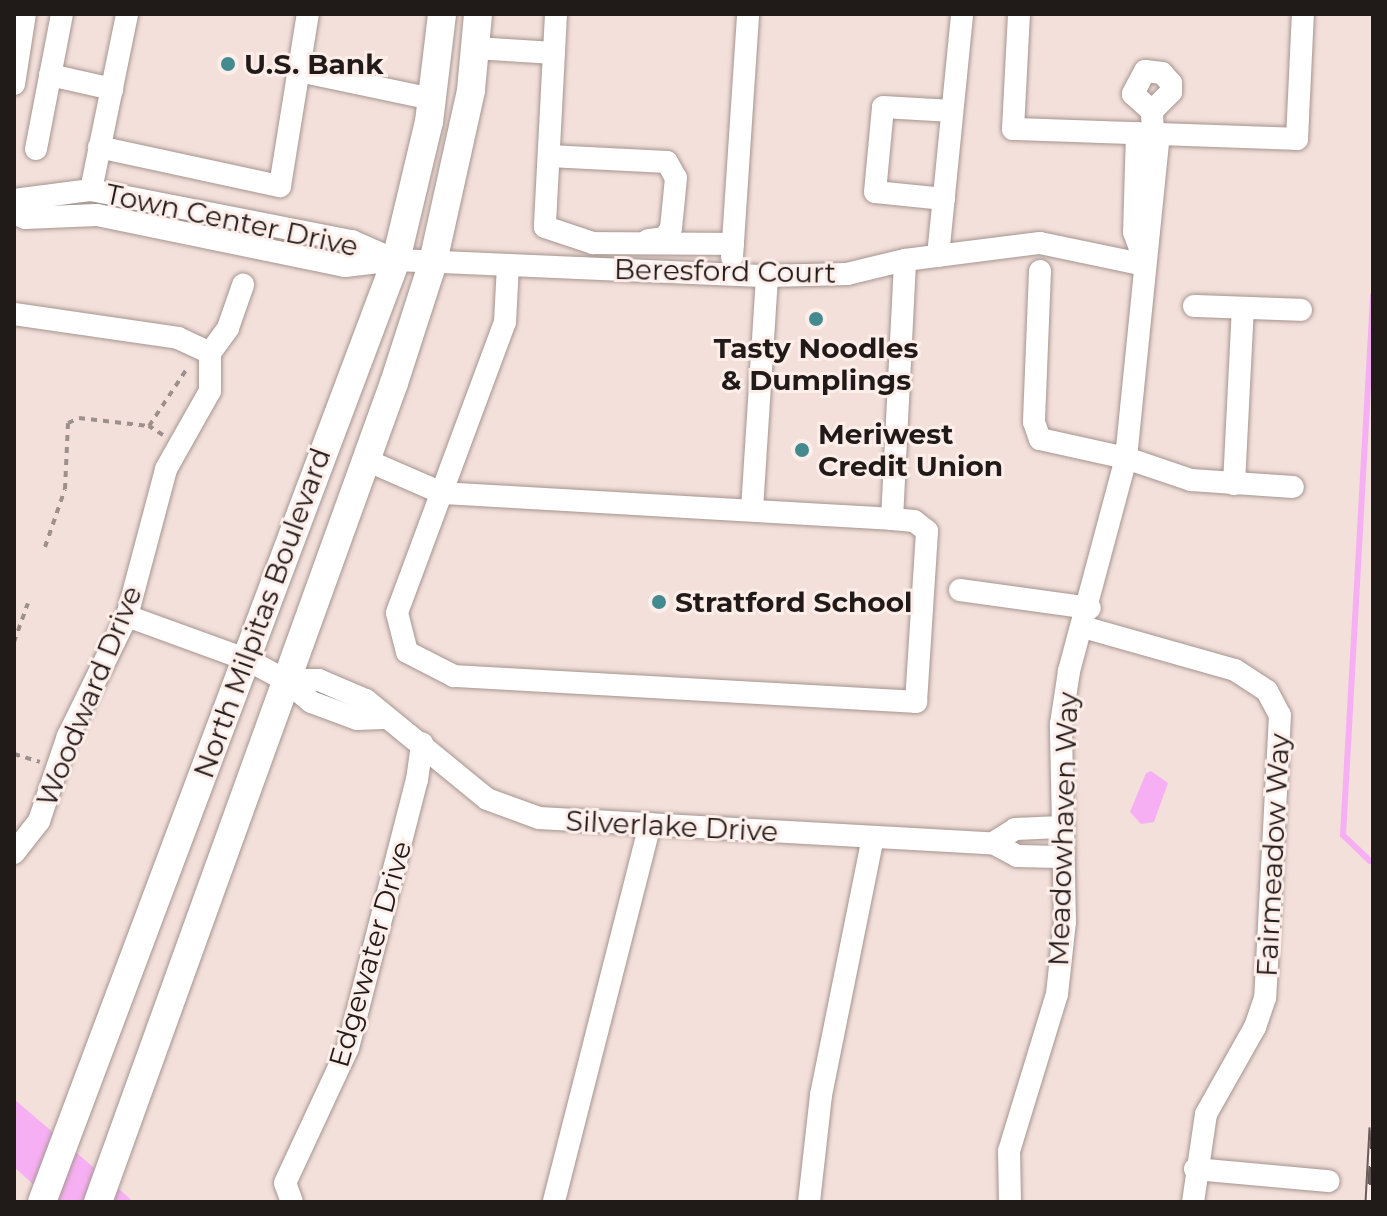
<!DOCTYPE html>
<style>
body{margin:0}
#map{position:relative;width:1387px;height:1216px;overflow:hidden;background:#f3e0db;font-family:Montserrat,sans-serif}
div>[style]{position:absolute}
.water>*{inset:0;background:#f6aff2}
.stream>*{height:6px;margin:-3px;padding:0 3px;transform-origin:3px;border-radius:3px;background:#f6aff2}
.path>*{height:4px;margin-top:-2px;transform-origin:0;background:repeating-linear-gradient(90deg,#9d908c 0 6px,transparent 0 12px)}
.roads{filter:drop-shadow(0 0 2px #a6948f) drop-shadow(0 0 2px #a6948f)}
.minor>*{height:22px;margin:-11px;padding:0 11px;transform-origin:11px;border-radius:11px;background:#fff}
.major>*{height:28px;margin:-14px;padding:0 14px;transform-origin:14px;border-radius:14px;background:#fff}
.rail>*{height:9px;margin-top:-4.5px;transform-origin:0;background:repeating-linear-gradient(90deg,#feeeea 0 18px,#675c59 0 36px);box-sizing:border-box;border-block:2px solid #675c59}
.dots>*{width:22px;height:22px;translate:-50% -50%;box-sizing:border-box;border:4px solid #feeeea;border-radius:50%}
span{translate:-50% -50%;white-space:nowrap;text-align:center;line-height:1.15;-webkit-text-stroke:6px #feeeea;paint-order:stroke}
.poi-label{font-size:28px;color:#201a18;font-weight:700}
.left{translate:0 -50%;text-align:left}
.street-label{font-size:28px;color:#201a18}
.frame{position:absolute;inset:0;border:16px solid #201a18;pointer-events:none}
</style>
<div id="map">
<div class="water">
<i style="clip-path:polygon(1151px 771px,1168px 783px,1154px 822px,1141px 824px,1130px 812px,1146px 773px)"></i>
<i style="clip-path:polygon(14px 1099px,127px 1196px,133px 1202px,53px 1202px,14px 1167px)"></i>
</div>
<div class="stream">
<i style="left:1370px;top:861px;width:37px;rotate:-136deg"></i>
<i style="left:1343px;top:835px;width:540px;rotate:-86.81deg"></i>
</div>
<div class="path">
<i style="left:163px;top:435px;width:17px;rotate:-147deg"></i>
<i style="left:149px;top:426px;width:71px;rotate:-56.5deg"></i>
<i style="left:45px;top:547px;width:61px;rotate:-71deg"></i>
<i style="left:65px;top:489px;width:66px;rotate:-87.4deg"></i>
<i style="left:68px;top:423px;width:12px;rotate:-24deg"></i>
<i style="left:79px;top:418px;width:70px;rotate:6.5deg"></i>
<i style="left:14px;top:642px;width:41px;rotate:-70.3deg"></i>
<i style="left:14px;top:754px;width:27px;rotate:17deg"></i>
<i style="left:14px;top:952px;width:7px;rotate:90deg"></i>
</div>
<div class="roads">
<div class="minor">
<i style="left:556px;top:14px;width:213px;rotate:93deg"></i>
<i style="left:545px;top:227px;width:51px;rotate:18.4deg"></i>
<i style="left:593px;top:243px;width:140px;rotate:0.4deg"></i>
<i style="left:1019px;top:14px;width:115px;rotate:93deg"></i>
<i style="left:1013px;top:129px;width:284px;rotate:2deg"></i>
<i style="left:1297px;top:139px;width:125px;rotate:-87.3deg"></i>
<i style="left:475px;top:48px;width:79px;rotate:3.6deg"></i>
<i style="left:299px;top:71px;width:136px;rotate:11.9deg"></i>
<i style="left:50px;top:75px;width:64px;rotate:12.7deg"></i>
<i style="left:14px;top:84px;width:71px;rotate:-81.1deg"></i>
<i style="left:1152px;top:111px;width:27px;rotate:-45deg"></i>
<i style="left:1171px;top:92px;width:9px;rotate:-90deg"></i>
<i style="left:1171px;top:83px;width:13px;rotate:-132deg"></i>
<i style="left:1162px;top:73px;width:17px;rotate:-173deg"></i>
<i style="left:1145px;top:71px;width:26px;rotate:118deg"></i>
<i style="left:1133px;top:94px;width:25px;rotate:42deg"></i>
<i style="left:1152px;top:111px;width:23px;rotate:88deg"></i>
<i style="left:1137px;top:133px;width:99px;rotate:91.7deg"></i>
<i style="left:1134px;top:232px;width:30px;rotate:70deg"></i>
<i style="left:99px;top:147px;width:185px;rotate:12.2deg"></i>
<i style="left:280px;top:186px;width:174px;rotate:-80.8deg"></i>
<i style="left:36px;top:149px;width:137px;rotate:-79.1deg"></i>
<i style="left:549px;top:156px;width:118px;rotate:2.9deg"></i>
<i style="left:667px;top:162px;width:18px;rotate:61deg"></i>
<i style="left:676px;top:178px;width:50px;rotate:95.7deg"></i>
<i style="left:671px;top:228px;width:12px;rotate:121deg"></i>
<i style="left:665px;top:238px;width:17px;rotate:173deg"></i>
<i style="left:91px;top:190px;width:180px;rotate:-78.4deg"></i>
<i style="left:944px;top:199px;width:69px;rotate:-174.2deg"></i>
<i style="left:875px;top:192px;width:85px;rotate:-84.6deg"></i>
<i style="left:883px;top:107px;width:69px;rotate:3.3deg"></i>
<i style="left:14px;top:200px;width:78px;rotate:-7.4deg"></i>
<i style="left:91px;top:190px;width:266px;rotate:11.1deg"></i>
<i style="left:352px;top:241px;width:47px;rotate:23.8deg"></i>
<i style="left:14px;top:213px;width:12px;rotate:24deg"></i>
<i style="left:25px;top:218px;width:72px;rotate:-2.4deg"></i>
<i style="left:97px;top:215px;width:253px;rotate:11.6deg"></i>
<i style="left:345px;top:266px;width:51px;rotate:-6.7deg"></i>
<i style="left:396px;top:260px;width:371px;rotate:2.5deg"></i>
<i style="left:767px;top:276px;width:80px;rotate:-1.4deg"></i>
<i style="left:847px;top:274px;width:60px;rotate:-13.6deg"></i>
<i style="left:905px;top:260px;width:136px;rotate:-7.2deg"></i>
<i style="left:1040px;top:243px;width:107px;rotate:11.8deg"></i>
<i style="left:938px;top:256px;width:243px;rotate:-84.3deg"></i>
<i style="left:732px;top:257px;width:244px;rotate:-86.2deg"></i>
<i style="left:508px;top:265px;width:57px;rotate:93deg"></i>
<i style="left:505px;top:322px;width:310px;rotate:110.4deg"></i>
<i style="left:397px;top:613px;width:40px;rotate:75.6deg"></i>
<i style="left:407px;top:652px;width:53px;rotate:27.1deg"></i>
<i style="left:454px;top:676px;width:463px;rotate:3.2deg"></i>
<i style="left:916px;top:702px;width:171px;rotate:-86.3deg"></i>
<i style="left:927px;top:531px;width:16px;rotate:-142deg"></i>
<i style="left:914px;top:521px;width:22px;rotate:-175deg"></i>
<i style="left:892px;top:519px;width:259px;rotate:-87.1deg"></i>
<i style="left:1040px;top:271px;width:151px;rotate:92.3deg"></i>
<i style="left:1034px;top:422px;width:18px;rotate:71deg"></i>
<i style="left:1040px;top:439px;width:88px;rotate:12.5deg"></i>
<i style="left:1126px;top:458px;width:69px;rotate:18.7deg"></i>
<i style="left:1191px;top:480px;width:102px;rotate:3.9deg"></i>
<i style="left:1194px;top:306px;width:107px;rotate:2.1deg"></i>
<i style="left:14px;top:314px;width:166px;rotate:8.3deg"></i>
<i style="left:178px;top:338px;width:35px;rotate:25deg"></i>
<i style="left:210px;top:353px;width:31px;rotate:-54deg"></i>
<i style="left:228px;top:328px;width:46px;rotate:-70.8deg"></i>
<i style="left:366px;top:460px;width:83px;rotate:23.5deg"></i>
<i style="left:442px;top:493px;width:451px;rotate:3.3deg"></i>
<i style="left:1234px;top:484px;width:176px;rotate:-87.1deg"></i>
<i style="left:752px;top:509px;width:233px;rotate:-86.3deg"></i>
<i style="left:960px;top:590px;width:131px;rotate:7.9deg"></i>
<i style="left:127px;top:616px;width:129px;rotate:20deg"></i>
<i style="left:248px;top:660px;width:42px;rotate:28.4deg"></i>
<i style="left:285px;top:680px;width:34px;rotate:40deg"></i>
<i style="left:311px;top:702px;width:49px;rotate:20.3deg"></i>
<i style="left:357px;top:719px;width:26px;rotate:-2deg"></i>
<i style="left:1083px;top:627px;width:158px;rotate:15.8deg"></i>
<i style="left:1235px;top:670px;width:38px;rotate:33deg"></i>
<i style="left:1267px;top:691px;width:27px;rotate:62deg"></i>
<i style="left:1280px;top:715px;width:283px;rotate:93deg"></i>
<i style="left:1265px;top:998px;width:31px;rotate:109deg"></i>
<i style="left:1255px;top:1027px;width:100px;rotate:119.4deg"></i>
<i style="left:1206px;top:1114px;width:89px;rotate:98.4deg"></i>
<i style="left:285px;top:680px;width:34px"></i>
<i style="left:319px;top:680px;width:51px;rotate:23.1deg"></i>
<i style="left:366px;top:700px;width:156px;rotate:39.3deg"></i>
<i style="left:487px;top:799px;width:55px;rotate:20.1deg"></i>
<i style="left:539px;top:818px;width:455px;rotate:3.2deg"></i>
<i style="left:993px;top:843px;width:27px;rotate:28deg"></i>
<i style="left:1017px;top:856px;width:46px;rotate:1.2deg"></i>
<i style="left:993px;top:843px;width:26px;rotate:-32deg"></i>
<i style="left:1015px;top:829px;width:48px;rotate:-2.4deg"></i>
<i style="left:14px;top:853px;width:41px;rotate:-52deg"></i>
<i style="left:39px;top:821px;width:90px;rotate:-71.2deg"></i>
<i style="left:68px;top:736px;width:134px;rotate:-63.8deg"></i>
<i style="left:127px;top:616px;width:152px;rotate:-75.1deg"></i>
<i style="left:166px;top:469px;width:90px;rotate:-60.6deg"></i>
<i style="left:210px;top:391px;width:38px;rotate:-90deg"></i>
<i style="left:1195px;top:1169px;width:134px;rotate:5.2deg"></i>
<i style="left:554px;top:1201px;width:389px;rotate:-75.7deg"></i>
<i style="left:292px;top:1202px;width:20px;rotate:-110deg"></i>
<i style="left:285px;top:1183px;width:149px;rotate:-65deg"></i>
<i style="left:348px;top:1048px;width:277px;rotate:-75.6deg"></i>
<i style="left:417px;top:780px;width:37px;rotate:-82deg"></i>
<i style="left:809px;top:1202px;width:108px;rotate:-83.6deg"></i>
<i style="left:821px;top:1095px;width:262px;rotate:-78.6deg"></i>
<i style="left:1010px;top:1202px;width:51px;rotate:-91.1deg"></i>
<i style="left:1009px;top:1151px;width:164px;rotate:-73deg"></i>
<i style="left:1057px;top:994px;width:72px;rotate:-83.7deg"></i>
<i style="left:1065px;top:922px;width:198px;rotate:-91.2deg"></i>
<i style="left:1061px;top:724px;width:54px;rotate:-81.4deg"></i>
<i style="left:1069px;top:671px;width:220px;rotate:-75deg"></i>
<i style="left:1126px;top:458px;width:326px;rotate:-84.2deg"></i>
</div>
<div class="major">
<i style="left:42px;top:1202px;width:1006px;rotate:-69.4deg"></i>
<i style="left:396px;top:260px;width:142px;rotate:-76.6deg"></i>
<i style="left:429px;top:122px;width:109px;rotate:-83.1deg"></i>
<i style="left:98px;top:1202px;width:871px;rotate:-70.13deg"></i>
<i style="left:394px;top:383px;width:127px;rotate:-72.1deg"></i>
<i style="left:433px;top:262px;width:176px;rotate:-77.5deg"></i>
<i style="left:471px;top:90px;width:76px;rotate:-84.7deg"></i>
</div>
</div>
<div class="rail">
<i style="left:1369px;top:1202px;width:75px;rotate:-86.9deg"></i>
</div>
<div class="dots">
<i style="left:228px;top:64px;background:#438b8f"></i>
<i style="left:816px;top:319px;background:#438b8f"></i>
<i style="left:802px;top:450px;background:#438b8f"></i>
<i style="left:659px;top:602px;background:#438b8f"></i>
</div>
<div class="poi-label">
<span class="left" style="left:244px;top:64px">U.S. Bank</span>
<span style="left:816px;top:364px">Tasty Noodles<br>&amp; Dumplings</span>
<span class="left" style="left:818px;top:450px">Meriwest<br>Credit Union</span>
<span class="left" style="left:675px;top:602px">Stratford School</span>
</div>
<div class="street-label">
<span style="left:232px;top:220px;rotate:12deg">Town Center Drive</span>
<span style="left:725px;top:271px;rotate:1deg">Beresford Court</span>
<span style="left:262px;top:613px;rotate:-70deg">North Milpitas Boulevard</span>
<span style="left:89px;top:696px;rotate:-68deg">Woodward Drive</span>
<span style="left:672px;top:826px;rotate:3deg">Silverlake Drive</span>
<span style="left:1063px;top:829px;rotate:-88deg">Meadowhaven Way</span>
<span style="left:1273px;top:855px;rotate:-87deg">Fairmeadow Way</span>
<span style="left:370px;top:954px;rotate:-74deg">Edgewater Drive</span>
</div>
<div class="frame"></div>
</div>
